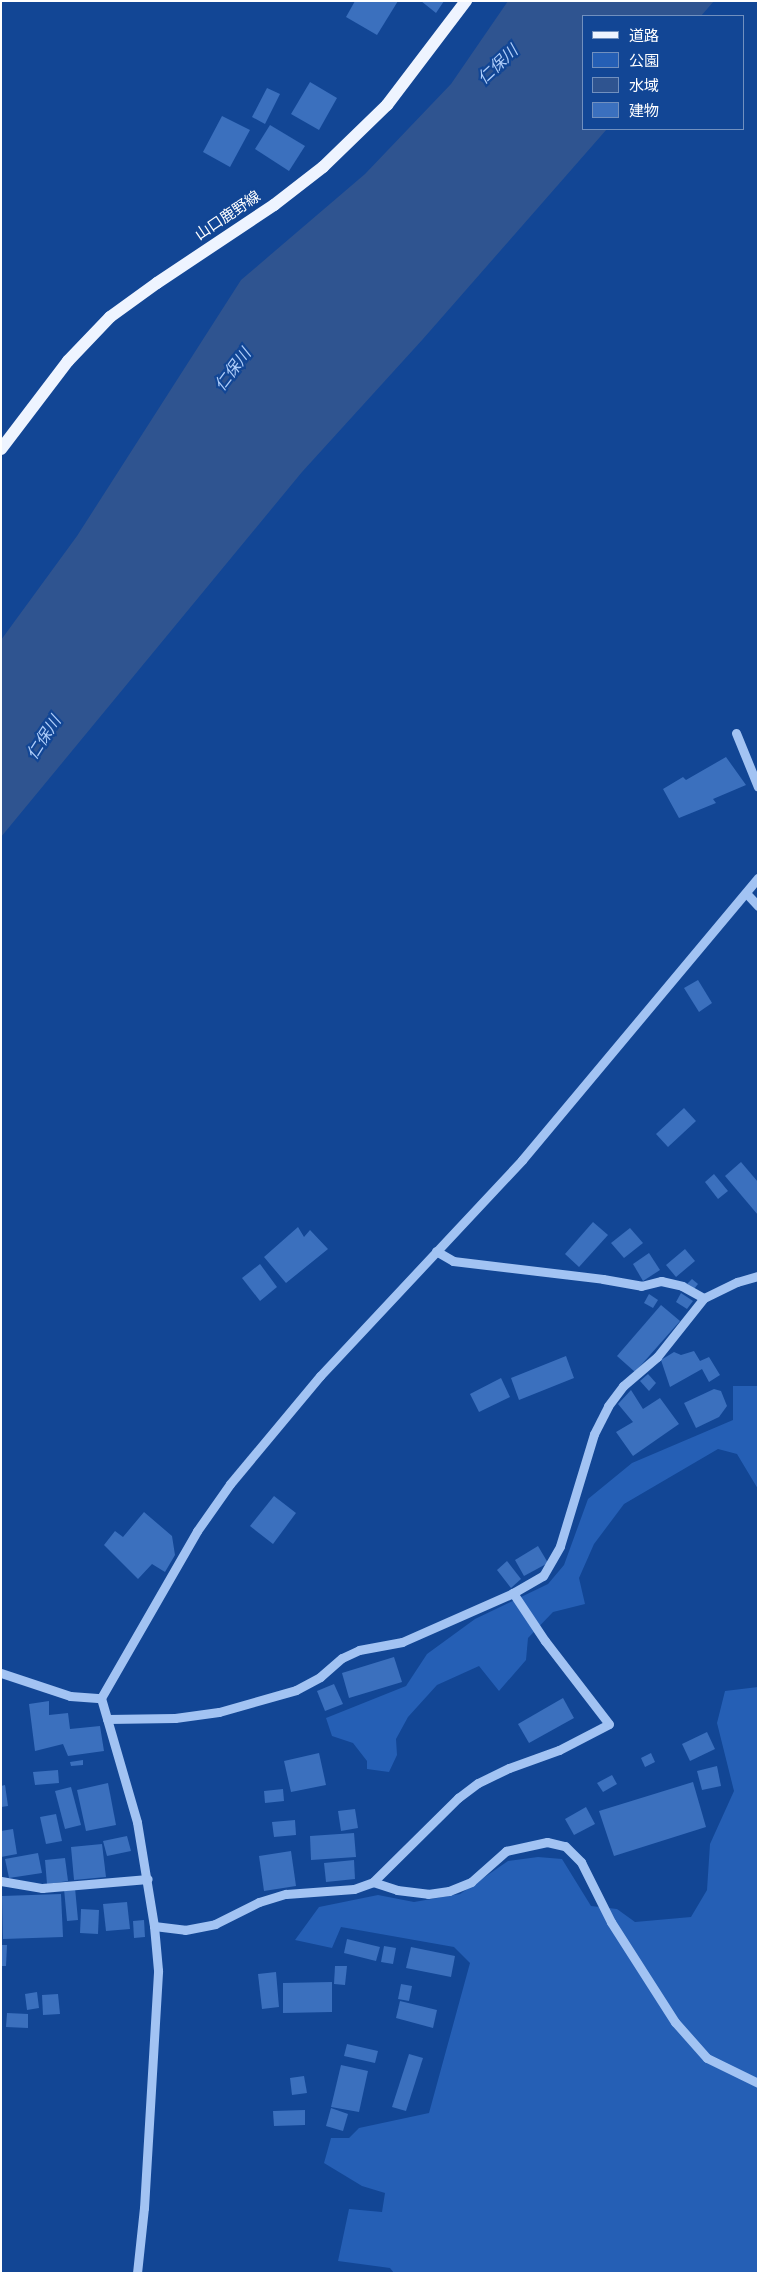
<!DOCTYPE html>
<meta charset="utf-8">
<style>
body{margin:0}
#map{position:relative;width:759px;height:2274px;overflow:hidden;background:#124695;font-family:Raleway,"Noto Sans JP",sans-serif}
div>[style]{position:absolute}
.green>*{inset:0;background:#255fb5}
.water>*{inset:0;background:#2f5490}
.building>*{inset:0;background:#3b70be}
.minor>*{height:9px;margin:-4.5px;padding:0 4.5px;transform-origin:4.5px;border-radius:4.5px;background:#a2c3f3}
.major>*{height:12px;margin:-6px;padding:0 6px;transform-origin:6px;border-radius:6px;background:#eef4ff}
span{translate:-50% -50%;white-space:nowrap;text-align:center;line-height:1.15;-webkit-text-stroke:4.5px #124695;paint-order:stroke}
.street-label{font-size:15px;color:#fff}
.water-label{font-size:16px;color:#aecdfa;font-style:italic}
.frame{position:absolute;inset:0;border:2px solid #fff;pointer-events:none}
.legend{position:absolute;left:582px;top:15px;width:162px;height:115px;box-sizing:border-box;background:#124695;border:1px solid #7190bf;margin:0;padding:6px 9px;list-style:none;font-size:15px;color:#fff}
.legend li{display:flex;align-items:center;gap:10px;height:25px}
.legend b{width:25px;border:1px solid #7190bf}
</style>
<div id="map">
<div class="green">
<i style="clip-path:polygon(733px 1386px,758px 1386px,758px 1489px,737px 1454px,718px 1449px,624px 1504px,594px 1544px,579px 1578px,585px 1604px,553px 1612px,528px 1638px,526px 1660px,499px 1691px,479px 1666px,437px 1685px,408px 1717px,396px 1739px,397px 1755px,389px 1772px,367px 1769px,367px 1761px,353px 1743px,332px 1736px,326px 1718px,406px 1686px,427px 1654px,475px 1619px,548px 1584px,564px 1565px,588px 1499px,632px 1463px,733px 1420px)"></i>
<i style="clip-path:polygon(758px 1687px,758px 2273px,394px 2273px,390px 2268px,338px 2261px,349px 2209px,382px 2212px,385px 2193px,362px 2186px,324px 2163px,331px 2138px,349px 2138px,359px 2128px,429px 2113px,470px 1963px,454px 1947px,341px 1927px,332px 1948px,295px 1940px,319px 1907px,378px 1895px,414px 1902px,460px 1894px,508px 1861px,538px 1857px,562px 1859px,591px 1906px,617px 1909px,635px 1922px,691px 1917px,707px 1890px,710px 1844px,734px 1791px,717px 1723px,725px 1691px)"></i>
</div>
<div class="water">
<i style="clip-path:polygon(508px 1px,714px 1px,701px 16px,583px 16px,583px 129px,607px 129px,423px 339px,302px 472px,1px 837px,1px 640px,77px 536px,241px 280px,365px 174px,451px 84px)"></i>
</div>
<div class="building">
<i style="clip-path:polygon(355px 1px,398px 1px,377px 35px,346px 17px)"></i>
<i style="clip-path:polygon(421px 1px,444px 1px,436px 13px)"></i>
<i style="clip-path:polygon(310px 82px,337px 98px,319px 130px,291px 114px)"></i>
<i style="clip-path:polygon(267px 88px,280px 94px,265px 124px,252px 117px)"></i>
<i style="clip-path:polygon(222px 116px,250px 130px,230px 167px,203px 152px)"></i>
<i style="clip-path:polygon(270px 125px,305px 146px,289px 171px,255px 149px)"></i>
<i style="clip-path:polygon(726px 757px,746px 785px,713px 799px,716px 803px,679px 818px,663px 789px,683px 777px,686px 780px)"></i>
<i style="clip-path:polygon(698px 980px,712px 1003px,699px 1012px,684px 988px)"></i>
<i style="clip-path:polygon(684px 1108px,696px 1121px,668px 1147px,656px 1134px)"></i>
<i style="clip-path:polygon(741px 1162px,758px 1182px,758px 1215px,725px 1176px)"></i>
<i style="clip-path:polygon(714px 1174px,728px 1191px,718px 1199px,705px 1182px)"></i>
<i style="clip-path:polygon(593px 1222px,608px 1235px,579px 1267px,565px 1254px)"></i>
<i style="clip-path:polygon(298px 1227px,304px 1237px,310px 1230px,328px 1249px,286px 1283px,264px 1257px)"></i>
<i style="clip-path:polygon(630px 1228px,643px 1243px,624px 1258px,611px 1243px)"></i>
<i style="clip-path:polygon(685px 1249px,695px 1261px,676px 1277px,666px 1265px)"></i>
<i style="clip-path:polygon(649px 1253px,660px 1270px,643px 1281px,633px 1264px)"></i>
<i style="clip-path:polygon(260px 1264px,277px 1287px,260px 1301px,242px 1278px)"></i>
<i style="clip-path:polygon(692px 1279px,698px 1284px,694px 1289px,687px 1284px)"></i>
<i style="clip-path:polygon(681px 1293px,693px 1301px,687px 1309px,676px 1302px)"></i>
<i style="clip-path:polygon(649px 1294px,658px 1300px,653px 1308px,644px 1303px)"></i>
<i style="clip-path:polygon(661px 1305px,680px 1321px,635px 1372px,617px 1356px)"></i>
<i style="clip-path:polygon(694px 1351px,700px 1361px,709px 1357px,720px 1375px,709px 1382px,702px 1369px,670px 1387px,661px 1360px,674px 1352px,681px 1355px)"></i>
<i style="clip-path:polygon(566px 1356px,574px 1378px,519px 1400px,511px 1378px)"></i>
<i style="clip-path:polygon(648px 1374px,656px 1383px,649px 1391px,640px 1381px)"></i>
<i style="clip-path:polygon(501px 1378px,510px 1397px,479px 1412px,470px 1394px)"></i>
<i style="clip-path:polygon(714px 1389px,721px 1391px,727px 1406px,719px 1417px,696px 1428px,684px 1403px)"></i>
<i style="clip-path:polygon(631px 1390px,643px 1409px,660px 1398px,679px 1424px,633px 1456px,616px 1432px,633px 1422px,618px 1404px)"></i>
<i style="clip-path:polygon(274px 1496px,296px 1513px,273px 1544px,250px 1526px)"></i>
<i style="clip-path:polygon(144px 1512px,172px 1536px,175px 1555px,165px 1572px,152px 1564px,138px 1579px,104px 1545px,115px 1531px,123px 1537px)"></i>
<i style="clip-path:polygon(538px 1546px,548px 1563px,524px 1576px,515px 1560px)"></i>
<i style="clip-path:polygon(507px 1561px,521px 1579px,511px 1588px,497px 1570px)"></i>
<i style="clip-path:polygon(394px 1657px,402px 1682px,349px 1698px,342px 1673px)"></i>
<i style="clip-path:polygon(334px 1684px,343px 1704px,325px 1711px,317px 1691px)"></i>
<i style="clip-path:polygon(563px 1698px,574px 1718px,529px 1743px,518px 1724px)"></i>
<i style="clip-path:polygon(49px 1701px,49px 1715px,68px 1713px,70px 1729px,100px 1726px,104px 1751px,68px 1756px,63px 1744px,35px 1751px,29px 1704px)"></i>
<i style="clip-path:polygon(707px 1732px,715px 1749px,690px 1761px,682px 1744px)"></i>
<i style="clip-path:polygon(319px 1753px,326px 1785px,291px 1792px,284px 1761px)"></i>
<i style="clip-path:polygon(651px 1753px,655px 1762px,645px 1767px,641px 1758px)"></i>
<i style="clip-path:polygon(83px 1760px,83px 1765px,71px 1766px,70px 1762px)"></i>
<i style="clip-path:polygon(717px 1766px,721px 1786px,702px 1790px,697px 1771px)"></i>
<i style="clip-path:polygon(58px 1770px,59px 1783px,35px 1785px,33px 1772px)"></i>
<i style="clip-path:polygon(612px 1775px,617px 1784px,603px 1792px,597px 1783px)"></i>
<i style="clip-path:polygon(693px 1782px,706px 1827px,614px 1856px,599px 1811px)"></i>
<i style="clip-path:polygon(108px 1783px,116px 1825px,86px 1831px,77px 1790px)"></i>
<i style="clip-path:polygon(5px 1785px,8px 1806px,1px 1807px,1px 1786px)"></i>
<i style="clip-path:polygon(71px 1787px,81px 1825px,65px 1829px,55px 1791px)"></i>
<i style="clip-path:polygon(283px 1789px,284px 1801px,265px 1803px,264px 1791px)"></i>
<i style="clip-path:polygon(586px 1807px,595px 1824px,574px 1835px,565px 1819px)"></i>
<i style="clip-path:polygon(355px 1809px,358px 1828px,341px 1831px,338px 1811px)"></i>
<i style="clip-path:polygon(56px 1814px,62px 1841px,46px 1844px,40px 1817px)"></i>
<i style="clip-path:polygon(295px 1820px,296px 1835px,274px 1837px,272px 1822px)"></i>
<i style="clip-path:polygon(13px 1829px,17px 1854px,1px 1857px,1px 1831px)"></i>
<i style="clip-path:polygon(354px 1833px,356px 1857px,311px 1860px,310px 1836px)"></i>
<i style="clip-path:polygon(127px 1836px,131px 1851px,107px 1856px,103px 1841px)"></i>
<i style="clip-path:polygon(102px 1844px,106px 1877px,74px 1880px,71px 1847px)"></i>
<i style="clip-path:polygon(291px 1851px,296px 1886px,264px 1891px,259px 1856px)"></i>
<i style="clip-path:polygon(38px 1853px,42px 1873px,9px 1878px,5px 1859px)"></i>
<i style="clip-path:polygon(65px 1858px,68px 1881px,47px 1884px,45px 1860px)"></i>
<i style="clip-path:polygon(354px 1860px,355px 1879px,326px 1882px,324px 1863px)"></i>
<i style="clip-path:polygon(75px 1888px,78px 1920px,67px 1921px,64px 1889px)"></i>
<i style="clip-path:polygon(61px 1894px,63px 1937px,3px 1939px,2px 1896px)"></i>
<i style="clip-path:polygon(127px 1902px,130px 1929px,106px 1931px,103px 1904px)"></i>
<i style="clip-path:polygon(81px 1909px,99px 1910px,98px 1934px,80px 1933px)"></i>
<i style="clip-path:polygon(144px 1920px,145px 1937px,134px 1938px,133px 1921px)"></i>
<i style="clip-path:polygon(347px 1939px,380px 1947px,376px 1961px,344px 1953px)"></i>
<i style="clip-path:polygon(1px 1945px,7px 1945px,6px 1966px,1px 1966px)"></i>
<i style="clip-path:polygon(384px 1946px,396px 1948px,393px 1964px,381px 1962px)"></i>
<i style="clip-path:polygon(411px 1947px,455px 1956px,451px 1977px,406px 1968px)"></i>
<i style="clip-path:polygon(335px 1966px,347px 1966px,345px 1985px,334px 1984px)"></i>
<i style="clip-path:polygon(276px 1972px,279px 2007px,262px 2009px,258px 1974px)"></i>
<i style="clip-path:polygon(332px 1982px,332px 2012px,283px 2013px,283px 1983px)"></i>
<i style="clip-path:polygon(401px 1984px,412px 1986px,409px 2001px,398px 1999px)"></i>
<i style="clip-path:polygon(37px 1992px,39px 2008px,27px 2010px,25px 1994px)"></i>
<i style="clip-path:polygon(58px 1994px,60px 2014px,43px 2015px,42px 1995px)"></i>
<i style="clip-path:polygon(400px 2001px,437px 2010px,433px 2028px,396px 2018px)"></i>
<i style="clip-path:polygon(7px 2013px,28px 2014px,28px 2028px,6px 2027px)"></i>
<i style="clip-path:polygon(347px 2044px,378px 2051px,375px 2063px,344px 2056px)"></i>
<i style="clip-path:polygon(409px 2054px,423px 2058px,406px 2111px,392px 2107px)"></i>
<i style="clip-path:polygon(341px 2065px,368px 2071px,359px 2112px,331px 2107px)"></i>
<i style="clip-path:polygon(304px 2076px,307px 2093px,292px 2095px,290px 2078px)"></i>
<i style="clip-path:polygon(331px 2108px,348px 2114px,343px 2131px,326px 2126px)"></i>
<i style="clip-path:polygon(305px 2110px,305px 2125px,274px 2126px,273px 2111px)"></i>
</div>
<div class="minor">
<i style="left:736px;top:733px;width:58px;rotate:67.8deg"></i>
<i style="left:746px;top:893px;width:18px;rotate:47deg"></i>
<i style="left:436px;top:1251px;width:20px;rotate:30deg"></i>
<i style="left:453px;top:1261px;width:151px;rotate:6.8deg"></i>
<i style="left:603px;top:1279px;width:39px;rotate:10deg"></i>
<i style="left:641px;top:1286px;width:21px;rotate:-14deg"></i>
<i style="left:661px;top:1281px;width:22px;rotate:13deg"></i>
<i style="left:682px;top:1286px;width:25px;rotate:29deg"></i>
<i style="left:1px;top:1673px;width:73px;rotate:18.4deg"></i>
<i style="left:70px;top:1696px;width:31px;rotate:4deg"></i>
<i style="left:107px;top:1719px;width:68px;rotate:-0.8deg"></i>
<i style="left:175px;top:1718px;width:44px;rotate:-7.8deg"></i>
<i style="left:219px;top:1712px;width:80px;rotate:-15.9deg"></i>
<i style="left:296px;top:1690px;width:27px;rotate:-28deg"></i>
<i style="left:320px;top:1677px;width:29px;rotate:-41deg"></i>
<i style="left:342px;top:1658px;width:19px;rotate:-25deg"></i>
<i style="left:359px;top:1650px;width:44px;rotate:-10.5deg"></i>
<i style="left:402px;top:1642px;width:121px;rotate:-23.8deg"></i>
<i style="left:513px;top:1593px;width:34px;rotate:-30deg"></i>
<i style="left:543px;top:1576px;width:34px;rotate:-60deg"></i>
<i style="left:560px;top:1546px;width:117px;rotate:-73.1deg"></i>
<i style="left:594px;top:1434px;width:31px;rotate:-63deg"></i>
<i style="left:608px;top:1406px;width:25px;rotate:-53deg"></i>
<i style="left:623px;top:1386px;width:45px;rotate:-40.5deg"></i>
<i style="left:657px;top:1357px;width:75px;rotate:-51.5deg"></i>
<i style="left:704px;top:1298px;width:37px;rotate:-26deg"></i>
<i style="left:737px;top:1282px;width:22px;rotate:-16deg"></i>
<i style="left:1px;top:1881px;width:42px;rotate:9.7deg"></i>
<i style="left:42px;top:1888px;width:106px;rotate:-4.9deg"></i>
<i style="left:373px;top:1882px;width:25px;rotate:18deg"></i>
<i style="left:397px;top:1890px;width:31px;rotate:7deg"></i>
<i style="left:428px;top:1894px;width:21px;rotate:-8deg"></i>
<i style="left:449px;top:1891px;width:24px;rotate:-22deg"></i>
<i style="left:471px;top:1882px;width:47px;rotate:-41.5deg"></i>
<i style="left:506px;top:1851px;width:42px;rotate:-12.4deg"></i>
<i style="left:547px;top:1842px;width:18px;rotate:13deg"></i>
<i style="left:565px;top:1846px;width:23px;rotate:45deg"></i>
<i style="left:581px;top:1862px;width:67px;rotate:63.4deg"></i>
<i style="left:611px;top:1922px;width:119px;rotate:57.4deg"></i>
<i style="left:675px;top:2022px;width:48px;rotate:48.4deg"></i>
<i style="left:707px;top:2058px;width:57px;rotate:26.1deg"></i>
<i style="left:154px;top:1926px;width:31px;rotate:7deg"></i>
<i style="left:185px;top:1930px;width:31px;rotate:-11deg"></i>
<i style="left:215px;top:1924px;width:49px;rotate:-26.6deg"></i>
<i style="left:259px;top:1902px;width:28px;rotate:-17deg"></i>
<i style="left:286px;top:1894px;width:68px;rotate:-4.2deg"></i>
<i style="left:354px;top:1889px;width:20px;rotate:-20deg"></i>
<i style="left:373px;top:1882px;width:120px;rotate:-44.7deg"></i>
<i style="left:458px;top:1798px;width:25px;rotate:-37deg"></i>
<i style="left:478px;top:1783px;width:34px;rotate:-26deg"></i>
<i style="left:509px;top:1768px;width:53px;rotate:-19.8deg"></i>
<i style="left:559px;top:1750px;width:56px;rotate:-27.5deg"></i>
<i style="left:609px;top:1724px;width:105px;rotate:-127.6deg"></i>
<i style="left:545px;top:1641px;width:58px;rotate:-123.7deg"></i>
<i style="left:137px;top:2273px;width:65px;rotate:-83.9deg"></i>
<i style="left:144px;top:2208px;width:238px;rotate:-86.6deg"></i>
<i style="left:158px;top:1970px;width:44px;rotate:-95.2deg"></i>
<i style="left:154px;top:1926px;width:105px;rotate:-99.3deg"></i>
<i style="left:137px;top:1822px;width:129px;rotate:-106.2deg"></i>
<i style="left:101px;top:1698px;width:193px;rotate:-60.1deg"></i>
<i style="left:197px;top:1531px;width:57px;rotate:-54.9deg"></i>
<i style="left:230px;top:1484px;width:141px;rotate:-50.2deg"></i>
<i style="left:320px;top:1376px;width:296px;rotate:-46.9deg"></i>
<i style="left:522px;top:1160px;width:368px;rotate:-50.1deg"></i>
</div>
<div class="major">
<i style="left:1px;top:449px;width:111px;rotate:-52.7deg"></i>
<i style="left:68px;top:361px;width:61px;rotate:-46.3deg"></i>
<i style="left:110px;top:317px;width:58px;rotate:-35.9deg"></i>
<i style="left:157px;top:283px;width:141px;rotate:-33.7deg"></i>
<i style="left:274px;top:205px;width:62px;rotate:-37.8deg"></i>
<i style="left:323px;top:167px;width:89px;rotate:-44.1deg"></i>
<i style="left:387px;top:105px;width:131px;rotate:-52.8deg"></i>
</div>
<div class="street-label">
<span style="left:228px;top:216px;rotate:-34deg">山口鹿野線</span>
</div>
<div class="water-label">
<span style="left:498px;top:65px;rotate:-43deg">仁保川</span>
<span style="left:233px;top:370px;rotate:-53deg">仁保川</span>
<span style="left:44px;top:738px;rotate:-57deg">仁保川</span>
</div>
<div class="frame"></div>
<ul class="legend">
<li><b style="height:6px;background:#eef4ff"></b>道路</li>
<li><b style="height:14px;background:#255fb5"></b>公園</li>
<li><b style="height:14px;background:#2f5490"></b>水域</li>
<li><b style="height:14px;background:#3b70be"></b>建物</li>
</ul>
</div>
